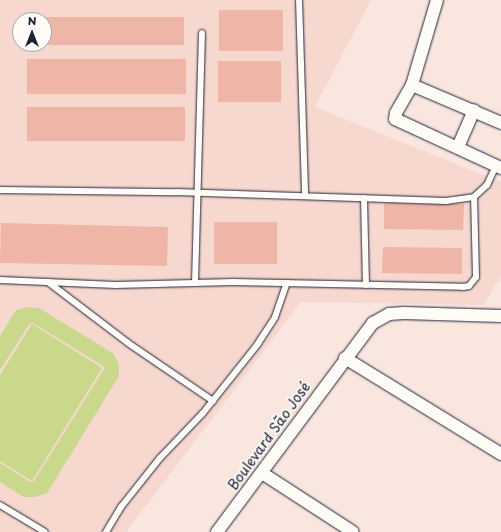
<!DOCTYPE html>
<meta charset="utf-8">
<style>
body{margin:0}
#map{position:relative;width:501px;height:532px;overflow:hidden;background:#f9e7df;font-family:"Playpen Sans",sans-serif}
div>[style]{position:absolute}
.built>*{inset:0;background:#f6d8ce}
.green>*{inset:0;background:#cad88c}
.building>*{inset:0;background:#efb6a7}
.roads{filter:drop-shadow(0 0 1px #22223b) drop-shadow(0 0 1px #22223b)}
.service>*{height:6px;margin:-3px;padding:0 3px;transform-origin:3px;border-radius:3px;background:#fdfcf7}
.minor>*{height:12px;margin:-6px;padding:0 6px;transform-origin:6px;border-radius:6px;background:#fdfcf7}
span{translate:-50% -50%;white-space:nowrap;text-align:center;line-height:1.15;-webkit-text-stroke:3.5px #fdfcf7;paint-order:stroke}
.street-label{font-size:14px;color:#22223b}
.north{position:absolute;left:12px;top:12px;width:40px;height:40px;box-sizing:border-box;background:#fdfcf7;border:1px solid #a5a5ac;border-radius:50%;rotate:0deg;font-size:11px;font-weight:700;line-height:16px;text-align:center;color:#22223b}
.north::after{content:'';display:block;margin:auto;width:14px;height:18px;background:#22223b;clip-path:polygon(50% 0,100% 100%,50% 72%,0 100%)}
</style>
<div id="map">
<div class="built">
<i style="clip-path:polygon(evenodd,0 0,371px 0,315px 107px,501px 182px,501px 276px,483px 305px,301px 302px,126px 532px,0 532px,0 0,20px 20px,44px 20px,44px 44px,20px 44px,20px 20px)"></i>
</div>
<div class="green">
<i style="clip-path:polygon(27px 307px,39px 308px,114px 354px,119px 365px,119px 376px,47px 493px,35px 497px,24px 497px,0 482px,0 463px,30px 482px,34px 481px,104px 369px,103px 366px,33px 323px,30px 323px,0 370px,0 336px,16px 310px)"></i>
<i style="clip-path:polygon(32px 324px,102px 368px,32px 481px,0 461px,0 375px)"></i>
</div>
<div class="building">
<i style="clip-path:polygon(219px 10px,283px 10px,283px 51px,219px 51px)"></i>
<i style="clip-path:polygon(31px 17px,184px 17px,184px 45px,44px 45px,44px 20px,31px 20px)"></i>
<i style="clip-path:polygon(27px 59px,186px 59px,186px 94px,27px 94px)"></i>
<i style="clip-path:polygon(218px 61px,281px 61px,281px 102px,218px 102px)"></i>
<i style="clip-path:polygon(27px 107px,185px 107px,185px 141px,27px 141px)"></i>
<i style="clip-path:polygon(384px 203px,464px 204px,463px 230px,384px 229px)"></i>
<i style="clip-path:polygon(214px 222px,277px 222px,277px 264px,214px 264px)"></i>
<i style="clip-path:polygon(1px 223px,168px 227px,167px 266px,0 263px)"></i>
<i style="clip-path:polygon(383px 247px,462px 248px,462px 274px,382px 273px)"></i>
</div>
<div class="roads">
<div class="service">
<i style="left:299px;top:0;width:196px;rotate:88.2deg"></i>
<i style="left:0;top:190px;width:176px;rotate:0.7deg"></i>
<i style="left:176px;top:192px;width:270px;rotate:1.9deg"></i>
<i style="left:446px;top:201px;width:28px;rotate:-8deg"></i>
<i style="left:474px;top:197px;width:18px;rotate:-43deg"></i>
<i style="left:487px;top:185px;width:21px;rotate:-65deg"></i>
<i style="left:364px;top:198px;width:87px;rotate:88.7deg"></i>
<i style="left:0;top:280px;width:116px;rotate:2.5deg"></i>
<i style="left:116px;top:285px;width:117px;rotate:-1.5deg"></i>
<i style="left:233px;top:282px;width:230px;rotate:1.2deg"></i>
<i style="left:463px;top:287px;width:6px;rotate:-9deg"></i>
<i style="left:469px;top:286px;width:11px;rotate:-52deg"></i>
<i style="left:476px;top:277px;width:80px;rotate:-91.4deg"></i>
<i style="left:48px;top:282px;width:101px;rotate:37.3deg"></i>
<i style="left:128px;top:343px;width:103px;rotate:34.3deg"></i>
<i style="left:195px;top:283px;width:250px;rotate:-88.4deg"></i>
<i style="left:0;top:505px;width:52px;rotate:31deg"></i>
<i style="left:106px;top:532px;width:29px;rotate:-59deg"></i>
<i style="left:121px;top:507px;width:63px;rotate:-51.5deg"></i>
<i style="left:160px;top:458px;width:62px;rotate:-46.3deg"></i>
<i style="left:203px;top:413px;width:87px;rotate:-51.5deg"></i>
<i style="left:257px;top:345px;width:33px;rotate:-57deg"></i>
<i style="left:275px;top:317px;width:36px;rotate:-71deg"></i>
</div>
<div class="minor">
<i style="left:437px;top:0;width:89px;rotate:106.4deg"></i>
<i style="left:412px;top:85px;width:32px;rotate:120deg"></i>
<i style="left:396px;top:113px;width:6px;rotate:99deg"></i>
<i style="left:395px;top:119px;width:117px;rotate:24.8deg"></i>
<i style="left:412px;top:85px;width:97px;rotate:23.1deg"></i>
<i style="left:458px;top:147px;width:40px;rotate:-66.6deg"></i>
<i style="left:345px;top:358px;width:183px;rotate:31.6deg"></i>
<i style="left:262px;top:473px;width:108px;rotate:33deg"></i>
<i style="left:217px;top:532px;width:261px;rotate:-53.3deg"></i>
<i style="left:373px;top:323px;width:18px;rotate:-29deg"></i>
<i style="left:389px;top:314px;width:15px;rotate:-4deg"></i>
<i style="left:404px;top:313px;width:97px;rotate:1.8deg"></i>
</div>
</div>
<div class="street-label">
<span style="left:269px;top:436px;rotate:-54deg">Boulevard São José</span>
</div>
<div class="north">N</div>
</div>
